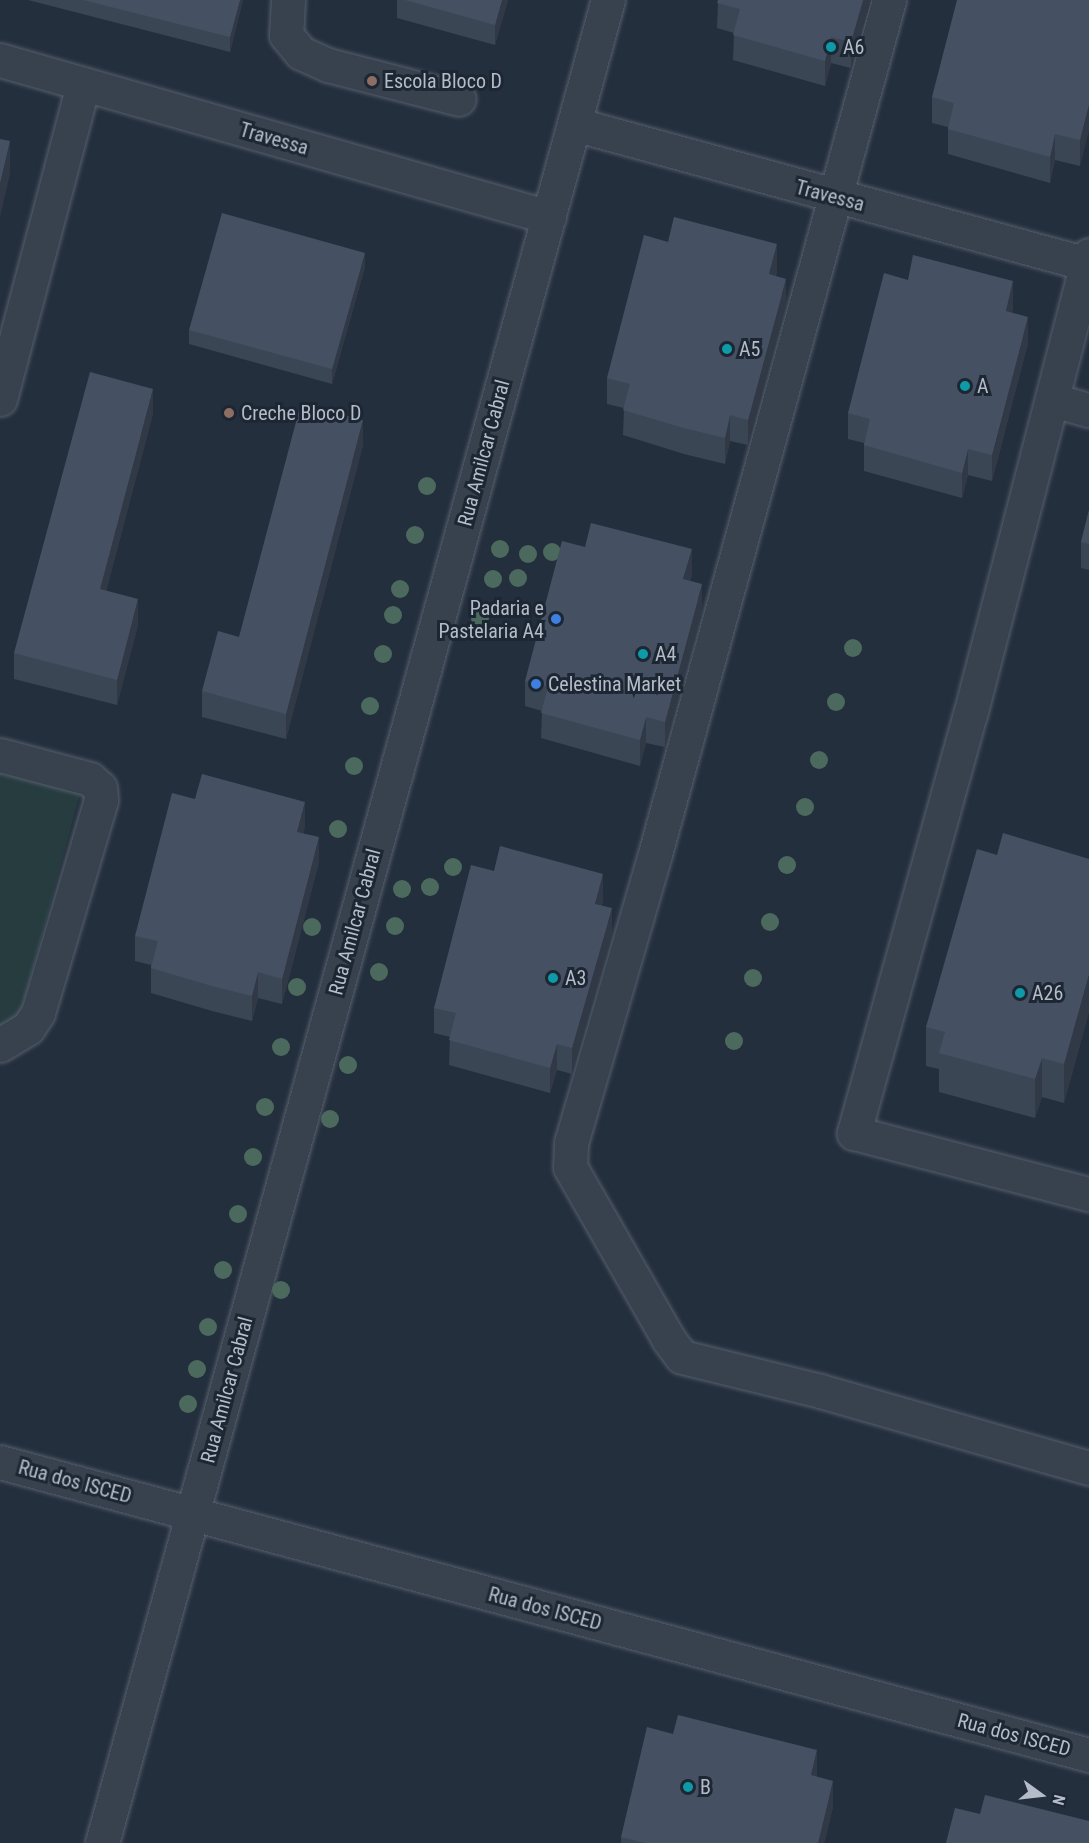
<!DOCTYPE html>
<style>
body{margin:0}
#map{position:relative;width:1089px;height:1843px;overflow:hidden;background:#242f3e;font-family:"Roboto Condensed",sans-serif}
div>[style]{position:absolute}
.green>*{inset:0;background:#263c3f}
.roads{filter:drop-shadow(0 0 2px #565f6c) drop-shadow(0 0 2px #565f6c)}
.minor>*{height:33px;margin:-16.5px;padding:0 16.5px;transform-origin:16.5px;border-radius:16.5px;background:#38414e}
.trees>*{width:18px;height:18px;margin:-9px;border-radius:50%;background:#4b6a5d}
.wall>*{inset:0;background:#3b4654}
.shaded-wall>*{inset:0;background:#303945}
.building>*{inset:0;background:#455162}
.dots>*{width:16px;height:16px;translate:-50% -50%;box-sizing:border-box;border:3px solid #1d2633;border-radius:50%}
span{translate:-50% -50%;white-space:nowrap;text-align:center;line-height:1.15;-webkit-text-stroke:6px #1d2633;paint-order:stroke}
.poi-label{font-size:20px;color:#b4bcc9}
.left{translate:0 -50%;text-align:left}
.right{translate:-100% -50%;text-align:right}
.street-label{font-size:20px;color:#b4bcc9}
.north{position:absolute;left:1011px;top:1765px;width:60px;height:60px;-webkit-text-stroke:4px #1d2633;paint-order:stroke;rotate:105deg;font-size:16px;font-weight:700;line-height:24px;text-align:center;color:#b4bcc9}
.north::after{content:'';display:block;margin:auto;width:21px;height:27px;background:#b4bcc9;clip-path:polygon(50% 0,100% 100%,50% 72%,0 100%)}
</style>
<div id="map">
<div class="green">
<i style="clip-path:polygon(0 766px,81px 790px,20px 1016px,0 1028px)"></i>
</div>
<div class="roads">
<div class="minor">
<i style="left:288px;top:0;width:35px;rotate:93deg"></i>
<i style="left:286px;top:35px;width:23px;rotate:50deg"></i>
<i style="left:301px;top:53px;width:30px;rotate:24deg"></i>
<i style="left:328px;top:65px;width:135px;rotate:14.5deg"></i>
<i style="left:889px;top:0;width:885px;rotate:105.32deg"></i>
<i style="left:655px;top:854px;width:301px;rotate:106.2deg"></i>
<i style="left:571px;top:1143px;width:24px;rotate:92deg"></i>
<i style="left:570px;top:1167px;width:199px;rotate:60.2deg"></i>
<i style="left:669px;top:1340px;width:21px;rotate:53deg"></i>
<i style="left:682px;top:1357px;width:142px;rotate:13.8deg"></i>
<i style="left:820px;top:1391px;width:280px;rotate:16deg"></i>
<i style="left:0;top:60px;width:571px;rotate:15.96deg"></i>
<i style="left:574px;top:124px;width:532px;rotate:15.26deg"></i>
<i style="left:1089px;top:255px;width:474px;rotate:104.5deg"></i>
<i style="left:970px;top:714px;width:435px;rotate:105.5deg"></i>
<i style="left:854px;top:1133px;width:243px;rotate:14.6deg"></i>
<i style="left:0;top:399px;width:325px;rotate:-75.2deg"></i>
<i style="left:1053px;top:400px;width:37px;rotate:16deg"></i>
<i style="left:0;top:755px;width:93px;rotate:14.9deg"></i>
<i style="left:90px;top:779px;width:13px;rotate:42deg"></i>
<i style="left:100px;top:788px;width:12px;rotate:85deg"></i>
<i style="left:101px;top:800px;width:222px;rotate:106.5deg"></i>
<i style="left:38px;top:1013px;width:18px;rotate:124deg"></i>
<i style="left:28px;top:1028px;width:33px;rotate:149deg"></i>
<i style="left:0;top:1462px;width:1128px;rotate:15.06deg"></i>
<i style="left:102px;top:1843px;width:1911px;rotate:-74.65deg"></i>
</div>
</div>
<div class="trees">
<i style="left:427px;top:486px"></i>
<i style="left:415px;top:535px"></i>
<i style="left:500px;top:549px"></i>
<i style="left:552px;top:552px"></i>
<i style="left:528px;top:554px"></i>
<i style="left:518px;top:578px"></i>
<i style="left:493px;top:579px"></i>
<i style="left:400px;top:589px"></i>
<i style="left:393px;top:615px"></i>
<i style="left:480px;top:618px"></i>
<i style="left:853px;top:648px"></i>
<i style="left:383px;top:654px"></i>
<i style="left:836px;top:702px"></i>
<i style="left:370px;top:706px"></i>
<i style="left:819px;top:760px"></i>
<i style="left:354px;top:766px"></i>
<i style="left:805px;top:807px"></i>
<i style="left:338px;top:829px"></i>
<i style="left:787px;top:865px"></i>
<i style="left:453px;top:867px"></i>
<i style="left:430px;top:887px"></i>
<i style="left:402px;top:889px"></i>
<i style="left:770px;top:922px"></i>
<i style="left:395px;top:926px"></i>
<i style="left:312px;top:927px"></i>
<i style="left:379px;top:972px"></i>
<i style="left:753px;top:978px"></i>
<i style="left:297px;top:987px"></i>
<i style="left:734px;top:1041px"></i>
<i style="left:281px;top:1047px"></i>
<i style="left:348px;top:1065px"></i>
<i style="left:265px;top:1107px"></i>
<i style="left:330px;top:1119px"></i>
<i style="left:253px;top:1157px"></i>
<i style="left:238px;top:1214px"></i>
<i style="left:223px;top:1270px"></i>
<i style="left:281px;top:1290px"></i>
<i style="left:208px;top:1327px"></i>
<i style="left:197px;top:1369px"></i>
<i style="left:188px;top:1404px"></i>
</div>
<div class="wall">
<i style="clip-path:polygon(28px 0,243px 0,230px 52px)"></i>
<i style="clip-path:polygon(397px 0,508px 0,495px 45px,397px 18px)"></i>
<i style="clip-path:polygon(718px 0,871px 0,851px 68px,831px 63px,825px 86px,733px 60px,734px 33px,717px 28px)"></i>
<i style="clip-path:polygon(1089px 0,1080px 166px,1055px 160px,1050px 183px,948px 154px,948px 127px,932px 123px,932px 97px)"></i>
<i style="clip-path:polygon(365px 267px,332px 384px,189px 344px,189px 330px)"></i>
<i style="clip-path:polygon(777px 270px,776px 276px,786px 304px,748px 445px,730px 441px,725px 464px,684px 454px,623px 435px,624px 408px,607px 404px,607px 378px)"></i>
<i style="clip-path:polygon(1013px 307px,1012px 313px,1028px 343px,992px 481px,968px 475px,962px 498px,864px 471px,864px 443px,848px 439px,848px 413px)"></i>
<i style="clip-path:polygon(153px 414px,106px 591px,138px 625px,117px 705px,14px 679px,14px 653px)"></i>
<i style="clip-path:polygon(363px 445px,286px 739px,202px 717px,202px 691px,239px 637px)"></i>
<i style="clip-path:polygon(1089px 510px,1089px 570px,1081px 568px,1081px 542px)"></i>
<i style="clip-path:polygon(692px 575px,690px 581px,702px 610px,665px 747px,646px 743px,640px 766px,541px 738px,542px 711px,525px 706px,525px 681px)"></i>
<i style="clip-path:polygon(305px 827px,303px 833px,319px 862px,282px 1004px,258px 998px,252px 1021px,212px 1011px,151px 993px,151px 965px,135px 961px,135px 936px)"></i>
<i style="clip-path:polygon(997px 855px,1089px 859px,1089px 1012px,1064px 1103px,1042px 1097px,1035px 1118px,939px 1092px,939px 1069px,926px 1066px,926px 1027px)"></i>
<i style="clip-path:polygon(603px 899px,602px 905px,612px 933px,572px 1074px,557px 1070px,550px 1093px,449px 1065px,450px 1037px,434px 1033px,434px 1008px)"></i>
<i style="clip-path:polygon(817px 1775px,817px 1777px,833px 1807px,824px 1843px,621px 1843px,621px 1837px)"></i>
</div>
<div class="shaded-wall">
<i style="clip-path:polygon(240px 0,243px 0,230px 52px,230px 37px)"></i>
<i style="clip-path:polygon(502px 0,508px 0,495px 45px,495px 25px)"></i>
<i style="clip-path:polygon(863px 0,871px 0,851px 68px,851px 42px)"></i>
<i style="clip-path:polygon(831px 37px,831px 63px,825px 86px,825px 61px)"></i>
<i style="clip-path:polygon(1089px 105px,1089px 131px,1080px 166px,1080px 140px)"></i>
<i style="clip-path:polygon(1055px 134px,1055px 160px,1050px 183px,1050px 157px)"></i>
<i style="clip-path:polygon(10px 141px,10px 174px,0 217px,0 184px)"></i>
<i style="clip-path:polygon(777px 244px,777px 270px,769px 300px,769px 274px)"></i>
<i style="clip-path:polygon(365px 253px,365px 267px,332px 384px,332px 369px)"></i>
<i style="clip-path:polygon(786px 279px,786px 304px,748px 445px,748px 420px)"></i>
<i style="clip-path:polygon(1013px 281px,1013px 307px,1006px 337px,1006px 311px)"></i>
<i style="clip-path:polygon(1028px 317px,1028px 343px,992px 481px,992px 455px)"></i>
<i style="clip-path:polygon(153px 389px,153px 414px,100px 615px,100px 589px)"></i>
<i style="clip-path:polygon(730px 415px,730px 441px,725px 464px,725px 438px)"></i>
<i style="clip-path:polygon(363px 420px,363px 445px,286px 739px,286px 714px)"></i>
<i style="clip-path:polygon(968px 449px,968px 475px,962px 498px,962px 473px)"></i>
<i style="clip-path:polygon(692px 549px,692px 575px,683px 605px,683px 579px)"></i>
<i style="clip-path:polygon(702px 584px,702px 610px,665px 747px,665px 722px)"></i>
<i style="clip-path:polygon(138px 599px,138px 625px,117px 705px,117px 680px)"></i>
<i style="clip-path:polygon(646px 717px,646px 743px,640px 766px,640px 740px)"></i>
<i style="clip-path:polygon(305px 802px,305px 827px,297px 857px,297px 832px)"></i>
<i style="clip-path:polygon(319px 837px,319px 862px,282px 1004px,282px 979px)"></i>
<i style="clip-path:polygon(603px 874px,603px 899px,595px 929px,595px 904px)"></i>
<i style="clip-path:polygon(612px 908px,612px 933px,572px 1074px,572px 1048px)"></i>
<i style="clip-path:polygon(258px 972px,258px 998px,252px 1021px,252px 996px)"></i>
<i style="clip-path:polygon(1089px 974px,1089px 1012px,1064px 1103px,1064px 1064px)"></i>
<i style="clip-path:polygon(557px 1044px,557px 1070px,550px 1093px,550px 1068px)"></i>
<i style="clip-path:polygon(1042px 1058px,1042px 1097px,1035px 1118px,1035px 1079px)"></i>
<i style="clip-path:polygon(817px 1750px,817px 1775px,811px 1801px,811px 1775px)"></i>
<i style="clip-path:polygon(833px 1781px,833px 1807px,826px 1838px,824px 1843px,818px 1843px)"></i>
</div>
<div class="building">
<i style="clip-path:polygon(83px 0,240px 0,230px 37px)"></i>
<i style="clip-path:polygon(405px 0,502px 0,495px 25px)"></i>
<i style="clip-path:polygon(718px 0,863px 0,851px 42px,831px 37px,825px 61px,733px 35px,740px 9px,717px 3px)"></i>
<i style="clip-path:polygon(957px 0,1089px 0,1089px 105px,1080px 140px,1055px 134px,1050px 157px,948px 129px,954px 103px,932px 97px)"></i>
<i style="clip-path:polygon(0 139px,10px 141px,0 184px)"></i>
<i style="clip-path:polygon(222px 213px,365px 253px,332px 369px,189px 330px)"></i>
<i style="clip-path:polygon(674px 217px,777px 244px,769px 274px,786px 279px,748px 420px,730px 415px,725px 438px,684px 428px,623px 410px,630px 384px,607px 378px,644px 235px,668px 242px)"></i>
<i style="clip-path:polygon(913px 255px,1013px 281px,1006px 311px,1028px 317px,992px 455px,968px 449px,962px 473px,864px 445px,870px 419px,848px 413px,884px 273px,908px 280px)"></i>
<i style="clip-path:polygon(90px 372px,153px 389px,100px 589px,138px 599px,117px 680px,14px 653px)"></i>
<i style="clip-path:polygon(301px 403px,363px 420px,286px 714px,202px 691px,218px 631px,239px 637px)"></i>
<i style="clip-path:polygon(1089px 510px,1089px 544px,1081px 542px)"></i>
<i style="clip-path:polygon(591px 523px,692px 549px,683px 579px,702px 584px,665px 722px,646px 717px,640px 740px,541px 713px,548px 687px,525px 681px,562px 541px,585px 547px)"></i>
<i style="clip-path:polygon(202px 774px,305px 802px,297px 832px,319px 837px,282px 979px,258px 972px,252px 996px,212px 986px,151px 968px,158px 941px,135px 936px,172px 793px,195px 799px)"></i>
<i style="clip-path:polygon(1003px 833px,1089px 859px,1089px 974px,1064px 1064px,1042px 1058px,1035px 1079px,939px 1053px,945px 1032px,926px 1027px,977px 849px,997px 855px)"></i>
<i style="clip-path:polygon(500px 846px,603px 874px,595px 904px,612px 908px,572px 1048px,557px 1044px,550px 1068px,449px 1040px,456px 1013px,434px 1008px,471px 865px,494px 871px)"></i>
<i style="clip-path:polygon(678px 1715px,817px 1750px,811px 1775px,833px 1781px,818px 1843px,645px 1843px,621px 1837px,647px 1727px,673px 1734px)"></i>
<i style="clip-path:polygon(985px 1795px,1089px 1821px,1089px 1843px,946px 1843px,955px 1808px,980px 1814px)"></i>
</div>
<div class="dots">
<i style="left:831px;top:47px;background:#0f9aa8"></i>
<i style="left:372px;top:81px;background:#8d6e63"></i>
<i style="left:727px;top:349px;background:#0f9aa8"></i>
<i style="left:965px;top:386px;background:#0f9aa8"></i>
<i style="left:229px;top:413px;background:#8d6e63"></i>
<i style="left:556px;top:619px;background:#3f7fe0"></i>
<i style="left:643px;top:654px;background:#0f9aa8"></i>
<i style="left:536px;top:684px;background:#3f7fe0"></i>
<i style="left:553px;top:978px;background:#0f9aa8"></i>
<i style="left:1020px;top:993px;background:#0f9aa8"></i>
<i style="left:688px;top:1787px;background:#0f9aa8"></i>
</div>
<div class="poi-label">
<span class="left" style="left:843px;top:47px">A6</span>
<span class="left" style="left:384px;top:81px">Escola Bloco D</span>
<span class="left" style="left:739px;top:349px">A5</span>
<span class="left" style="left:977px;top:386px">A</span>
<span class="left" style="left:241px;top:413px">Creche Bloco D</span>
<span class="right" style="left:544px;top:620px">Padaria e<br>Pastelaria A4</span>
<span class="left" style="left:655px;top:654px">A4</span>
<span class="left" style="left:548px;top:684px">Celestina Market</span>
<span class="left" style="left:565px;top:978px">A3</span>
<span class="left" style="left:1032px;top:993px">A26</span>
<span class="left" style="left:700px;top:1787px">B</span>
</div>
<div class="street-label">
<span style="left:274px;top:139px;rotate:16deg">Travessa</span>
<span style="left:830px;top:196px;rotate:15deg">Travessa</span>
<span style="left:484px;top:453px;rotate:-75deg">Rua Amilcar Cabral</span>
<span style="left:355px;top:922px;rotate:-75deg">Rua Amilcar Cabral</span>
<span style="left:227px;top:1390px;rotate:-75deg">Rua Amilcar Cabral</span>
<span style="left:75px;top:1482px;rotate:15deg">Rua dos ISCED</span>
<span style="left:545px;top:1609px;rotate:15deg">Rua dos ISCED</span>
<span style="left:1014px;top:1735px;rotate:15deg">Rua dos ISCED</span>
</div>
<div class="north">N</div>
</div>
